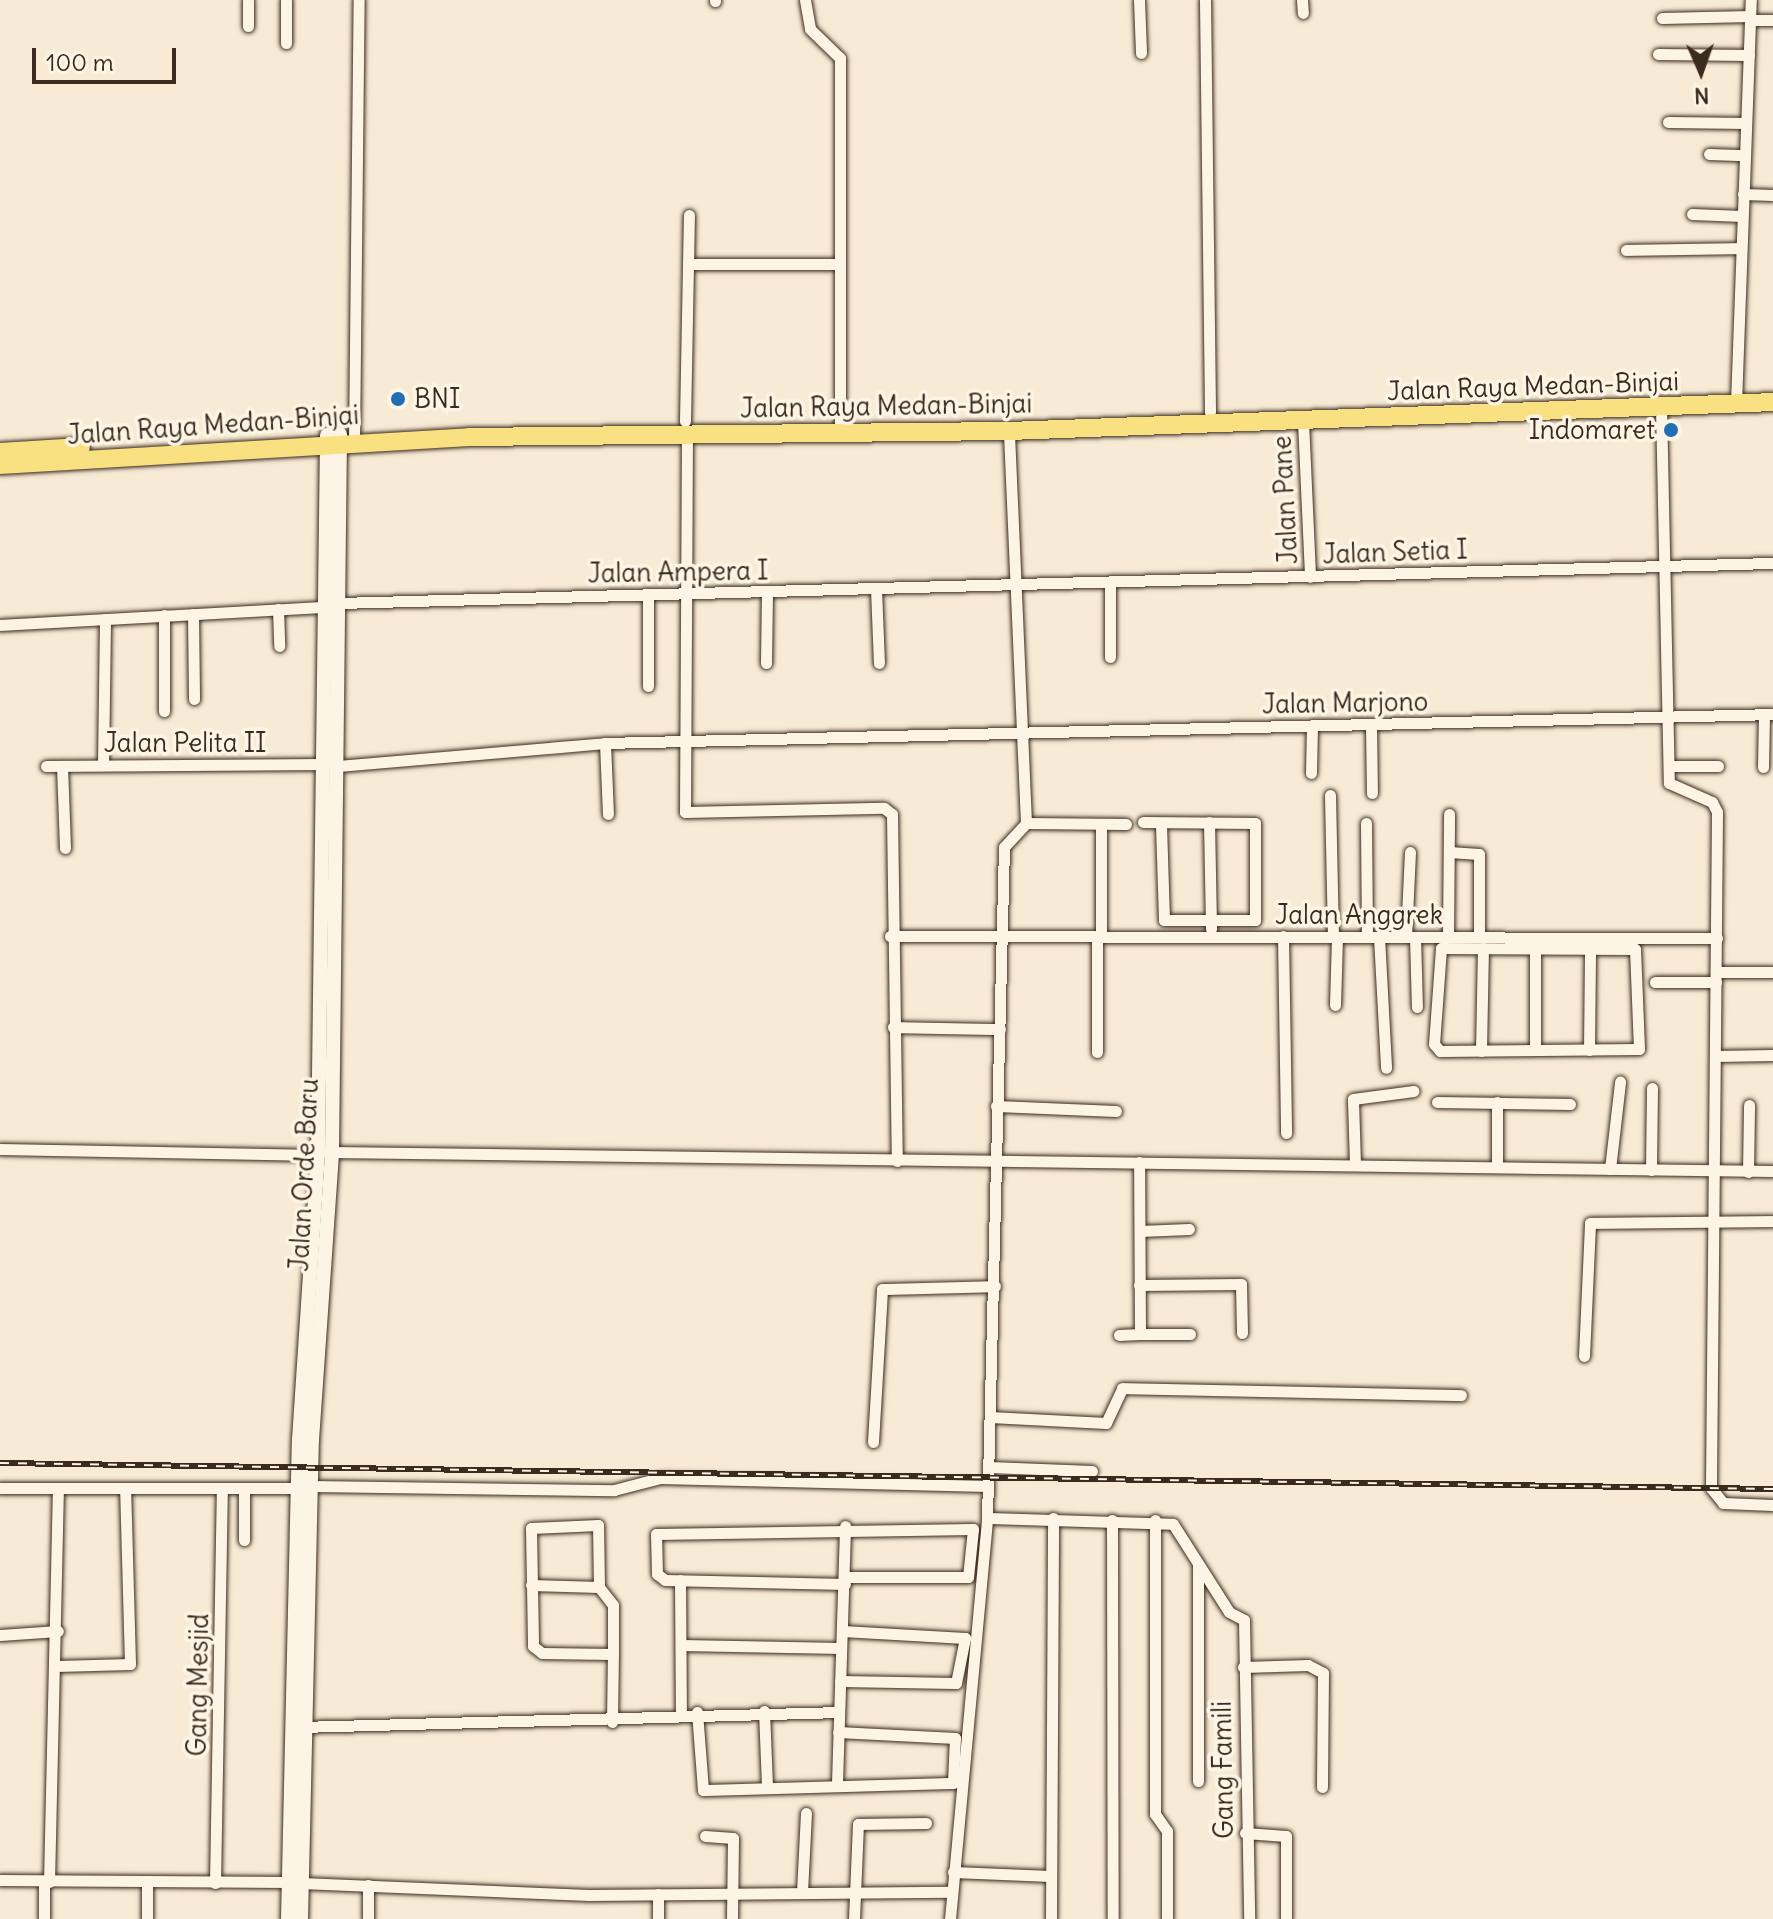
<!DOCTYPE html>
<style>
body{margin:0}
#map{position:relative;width:1773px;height:1919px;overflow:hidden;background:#f7ebd5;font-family:Delius,sans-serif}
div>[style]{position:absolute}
.roads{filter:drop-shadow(0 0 2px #3b2a1e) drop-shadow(0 0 2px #3b2a1e)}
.minor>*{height:11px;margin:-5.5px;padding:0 5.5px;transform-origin:5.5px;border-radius:5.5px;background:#fcf5e5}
.secondary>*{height:14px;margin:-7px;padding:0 7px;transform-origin:7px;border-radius:7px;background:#fcf5e5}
.trunk>*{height:18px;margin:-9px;padding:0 9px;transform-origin:9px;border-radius:9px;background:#f9e181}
.rail>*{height:6px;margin-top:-3px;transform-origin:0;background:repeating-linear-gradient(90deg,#fcf5e5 0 9px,#3b2a1e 0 18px);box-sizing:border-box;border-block:2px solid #3b2a1e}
.dots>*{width:22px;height:22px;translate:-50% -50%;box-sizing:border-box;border:4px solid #fcf5e5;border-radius:50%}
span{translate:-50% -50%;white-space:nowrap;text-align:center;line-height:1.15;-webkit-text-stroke:7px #fcf5e5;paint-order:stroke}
.street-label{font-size:26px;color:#3b2a1e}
.poi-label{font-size:26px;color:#3b2a1e}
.left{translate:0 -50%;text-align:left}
.right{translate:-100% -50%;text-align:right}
.north{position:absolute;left:1661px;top:32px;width:80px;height:80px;-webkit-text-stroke:6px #fcf5e5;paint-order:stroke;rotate:178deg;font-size:22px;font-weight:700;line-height:32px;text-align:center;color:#3b2a1e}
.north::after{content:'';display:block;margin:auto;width:28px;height:36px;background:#3b2a1e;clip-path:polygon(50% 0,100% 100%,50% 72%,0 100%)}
.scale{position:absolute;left:32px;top:48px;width:144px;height:36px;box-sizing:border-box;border:4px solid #3b2a1e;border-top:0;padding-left:10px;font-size:24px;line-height:28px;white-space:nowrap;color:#3b2a1e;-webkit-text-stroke:6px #fcf5e5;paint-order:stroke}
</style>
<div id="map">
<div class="roads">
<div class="minor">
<i style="left:248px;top:0;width:26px;rotate:90deg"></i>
<i style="left:805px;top:0;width:29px;rotate:80deg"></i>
<i style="left:810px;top:29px;width:42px;rotate:44deg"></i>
<i style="left:840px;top:58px;width:367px;rotate:90deg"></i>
<i style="left:1139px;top:0;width:53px;rotate:87.8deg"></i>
<i style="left:1205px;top:0;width:412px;rotate:89.3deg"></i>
<i style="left:1302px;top:0;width:13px;rotate:86deg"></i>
<i style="left:715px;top:1px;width:1px;rotate:-90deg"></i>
<i style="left:1662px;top:18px;width:88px;rotate:-1.3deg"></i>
<i style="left:1750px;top:20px;width:23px"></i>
<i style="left:286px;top:43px;width:43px;rotate:-90deg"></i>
<i style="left:1658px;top:54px;width:91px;rotate:0.6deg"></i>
<i style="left:1668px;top:122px;width:78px;rotate:0.7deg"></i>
<i style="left:1709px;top:154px;width:36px;rotate:2deg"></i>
<i style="left:1743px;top:194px;width:30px;rotate:2deg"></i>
<i style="left:1692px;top:214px;width:50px;rotate:2.3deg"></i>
<i style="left:1626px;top:250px;width:115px;rotate:-1deg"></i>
<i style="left:691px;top:264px;width:147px"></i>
<i style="left:1736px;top:403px;width:403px;rotate:-87.9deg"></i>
<i style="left:1661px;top:407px;width:376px;rotate:88.8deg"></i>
<i style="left:1669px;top:783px;width:47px;rotate:23.8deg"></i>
<i style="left:1712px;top:802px;width:11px;rotate:63deg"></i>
<i style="left:1717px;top:812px;width:676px;rotate:90.51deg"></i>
<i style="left:1711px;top:1488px;width:19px;rotate:51deg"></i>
<i style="left:1723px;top:1503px;width:50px;rotate:2.3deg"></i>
<i style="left:685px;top:421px;width:206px;rotate:-88.9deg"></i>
<i style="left:1303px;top:421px;width:156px;rotate:87.4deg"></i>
<i style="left:687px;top:432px;width:380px;rotate:90.3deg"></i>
<i style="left:685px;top:812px;width:199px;rotate:-1.2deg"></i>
<i style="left:884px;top:808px;width:10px;rotate:37deg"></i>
<i style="left:892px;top:814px;width:347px;rotate:89.2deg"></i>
<i style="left:354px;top:443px;width:443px;rotate:-89.4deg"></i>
<i style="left:1110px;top:583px;width:74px;rotate:90deg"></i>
<i style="left:876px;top:589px;width:74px;rotate:87.7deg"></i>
<i style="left:648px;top:595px;width:91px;rotate:90deg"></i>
<i style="left:339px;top:603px;width:1435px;rotate:-1.6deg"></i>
<i style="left:278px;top:609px;width:37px;rotate:88deg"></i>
<i style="left:193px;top:614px;width:85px;rotate:89.3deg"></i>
<i style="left:164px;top:615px;width:96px;rotate:90deg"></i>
<i style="left:0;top:625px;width:326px;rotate:-3.2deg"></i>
<i style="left:766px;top:663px;width:71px;rotate:-89.2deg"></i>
<i style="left:1371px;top:724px;width:69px;rotate:89.2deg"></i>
<i style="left:605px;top:743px;width:71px;rotate:87.6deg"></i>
<i style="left:103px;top:765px;width:146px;rotate:-89.2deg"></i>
<i style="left:46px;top:766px;width:279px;rotate:-0.4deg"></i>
<i style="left:62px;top:766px;width:82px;rotate:87.9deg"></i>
<i style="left:338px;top:766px;width:268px;rotate:-4.9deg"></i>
<i style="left:605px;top:743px;width:1168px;rotate:-1.42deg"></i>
<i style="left:1670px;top:766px;width:48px"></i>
<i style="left:1763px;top:767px;width:53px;rotate:-88.9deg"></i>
<i style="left:1311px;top:773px;width:48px;rotate:-88.8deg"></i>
<i style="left:1330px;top:795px;width:142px;rotate:88.8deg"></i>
<i style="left:1143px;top:822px;width:112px;rotate:0.5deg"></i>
<i style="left:1255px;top:823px;width:97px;rotate:90deg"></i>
<i style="left:1255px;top:920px;width:91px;rotate:180deg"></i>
<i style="left:1164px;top:920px;width:97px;rotate:-91.8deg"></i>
<i style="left:1209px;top:822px;width:107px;rotate:88.9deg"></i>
<i style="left:1026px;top:823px;width:100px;rotate:0.6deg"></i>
<i style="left:1366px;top:823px;width:114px;rotate:89.5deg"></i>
<i style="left:1101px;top:824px;width:112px;rotate:90deg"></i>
<i style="left:1449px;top:852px;width:30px;rotate:4deg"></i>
<i style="left:1479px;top:854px;width:83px;rotate:90deg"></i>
<i style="left:890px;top:936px;width:827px;rotate:0.14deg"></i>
<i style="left:1097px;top:936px;width:116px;rotate:90deg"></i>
<i style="left:1283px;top:936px;width:197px;rotate:89.1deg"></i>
<i style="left:1379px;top:937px;width:131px;rotate:86.9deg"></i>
<i style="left:1406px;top:937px;width:85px;rotate:-87.3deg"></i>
<i style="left:1415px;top:937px;width:70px;rotate:88.4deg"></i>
<i style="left:1448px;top:937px;width:123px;rotate:-89.5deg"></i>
<i style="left:1535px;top:943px;width:107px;rotate:90deg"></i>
<i style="left:1441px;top:948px;width:194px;rotate:0.3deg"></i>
<i style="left:1635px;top:949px;width:100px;rotate:87.7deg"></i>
<i style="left:1639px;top:1049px;width:199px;rotate:179.4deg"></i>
<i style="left:1440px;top:1051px;width:9px;rotate:-131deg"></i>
<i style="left:1434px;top:1044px;width:96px;rotate:-85.8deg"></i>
<i style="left:1716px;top:972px;width:57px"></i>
<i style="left:1655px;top:982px;width:61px"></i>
<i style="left:1335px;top:1005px;width:68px;rotate:-88.3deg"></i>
<i style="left:893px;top:1027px;width:107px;rotate:1.1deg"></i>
<i style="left:1589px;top:1050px;width:103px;rotate:-89.4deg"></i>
<i style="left:1481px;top:1051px;width:103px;rotate:-88.9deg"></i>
<i style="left:1716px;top:1056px;width:57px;rotate:-1deg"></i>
<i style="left:1437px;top:1102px;width:133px;rotate:0.9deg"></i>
<i style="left:1497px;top:1102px;width:64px;rotate:90deg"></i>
<i style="left:996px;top:1106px;width:120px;rotate:2.4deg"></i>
<i style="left:0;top:1149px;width:318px;rotate:1.1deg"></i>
<i style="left:332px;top:1152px;width:1441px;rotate:0.76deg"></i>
<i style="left:1355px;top:1164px;width:65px;rotate:-91.8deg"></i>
<i style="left:1353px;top:1099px;width:61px;rotate:-7.6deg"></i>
<i style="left:1610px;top:1169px;width:88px;rotate:-83.4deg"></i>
<i style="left:1651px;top:1170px;width:82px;rotate:-89.3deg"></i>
<i style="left:1748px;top:1172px;width:67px;rotate:-89.1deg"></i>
<i style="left:1140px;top:1231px;width:49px;rotate:-2.3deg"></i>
<i style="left:1139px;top:1285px;width:102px;rotate:-0.6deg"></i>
<i style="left:1241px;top:1284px;width:49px;rotate:88.8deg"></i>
<i style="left:1140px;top:1334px;width:50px"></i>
<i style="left:1119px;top:1335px;width:21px;rotate:-3deg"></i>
<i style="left:1140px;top:1334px;width:172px;rotate:-90.3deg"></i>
<i style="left:1584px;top:1356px;width:133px;rotate:-87.4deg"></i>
<i style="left:1590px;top:1223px;width:183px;rotate:-0.6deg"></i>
<i style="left:990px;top:1417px;width:116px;rotate:3deg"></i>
<i style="left:1106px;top:1423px;width:38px;rotate:-65deg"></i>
<i style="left:1122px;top:1388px;width:339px;rotate:1.2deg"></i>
<i style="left:873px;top:1442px;width:153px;rotate:-86.6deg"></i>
<i style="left:882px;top:1289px;width:113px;rotate:-1.5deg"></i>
<i style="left:989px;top:1467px;width:103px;rotate:2.2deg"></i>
<i style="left:311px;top:1486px;width:303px;rotate:0.8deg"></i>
<i style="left:614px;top:1490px;width:48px;rotate:-14.6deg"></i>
<i style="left:660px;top:1478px;width:328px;rotate:1.4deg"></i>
<i style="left:0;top:1488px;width:297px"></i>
<i style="left:987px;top:1518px;width:186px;rotate:1.8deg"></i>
<i style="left:1173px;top:1524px;width:104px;rotate:57.5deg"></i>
<i style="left:1229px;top:1612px;width:17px;rotate:28deg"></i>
<i style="left:1244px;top:1620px;width:299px;rotate:89deg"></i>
<i style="left:1112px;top:1520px;width:399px;rotate:89.9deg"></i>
<i style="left:1155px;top:1520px;width:294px;rotate:90deg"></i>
<i style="left:1155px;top:1814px;width:21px;rotate:55deg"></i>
<i style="left:1167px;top:1831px;width:88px;rotate:90deg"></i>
<i style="left:244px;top:1540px;width:52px;rotate:-90deg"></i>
<i style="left:1198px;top:1564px;width:217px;rotate:90deg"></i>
<i style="left:680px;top:1580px;width:135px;rotate:89.6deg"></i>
<i style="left:845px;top:1584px;width:180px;rotate:-178.7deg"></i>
<i style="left:665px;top:1580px;width:10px;rotate:-143deg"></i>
<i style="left:657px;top:1574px;width:40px;rotate:-91.4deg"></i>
<i style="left:656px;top:1534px;width:317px;rotate:-0.9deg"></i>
<i style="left:973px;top:1529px;width:48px;rotate:95.9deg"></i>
<i style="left:968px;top:1577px;width:122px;rotate:180deg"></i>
<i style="left:531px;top:1585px;width:68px;rotate:1.7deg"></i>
<i style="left:0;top:1635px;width:58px;rotate:-3.9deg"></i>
<i style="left:681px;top:1645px;width:160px;rotate:1.1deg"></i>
<i style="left:57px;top:1666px;width:73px;rotate:-1.6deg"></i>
<i style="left:130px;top:1664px;width:176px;rotate:-91.6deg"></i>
<i style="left:1243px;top:1667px;width:65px;rotate:-1.8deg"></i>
<i style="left:1308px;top:1665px;width:17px;rotate:28deg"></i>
<i style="left:1323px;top:1673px;width:114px;rotate:90.5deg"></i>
<i style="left:840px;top:1681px;width:116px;rotate:1deg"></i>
<i style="left:956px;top:1683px;width:46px;rotate:-78.7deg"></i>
<i style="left:965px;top:1638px;width:123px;rotate:-176.7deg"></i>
<i style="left:764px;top:1711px;width:74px;rotate:87.7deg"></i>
<i style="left:697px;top:1712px;width:78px;rotate:85.6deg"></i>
<i style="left:703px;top:1790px;width:250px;rotate:-1.6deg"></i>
<i style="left:953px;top:1783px;width:45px;rotate:-87.5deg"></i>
<i style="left:955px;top:1738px;width:117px;rotate:-177.1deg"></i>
<i style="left:612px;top:1722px;width:68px;rotate:-89.2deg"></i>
<i style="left:613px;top:1654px;width:49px;rotate:-90deg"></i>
<i style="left:613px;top:1605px;width:23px;rotate:-128deg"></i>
<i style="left:599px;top:1587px;width:62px;rotate:-90.9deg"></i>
<i style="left:598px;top:1525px;width:67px;rotate:177.4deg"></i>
<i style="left:531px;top:1528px;width:118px;rotate:89deg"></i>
<i style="left:533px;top:1646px;width:11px;rotate:38deg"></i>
<i style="left:542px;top:1653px;width:71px;rotate:0.8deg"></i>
<i style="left:300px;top:1727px;width:539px;rotate:-1.59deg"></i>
<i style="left:837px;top:1783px;width:257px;rotate:-88.2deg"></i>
<i style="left:1245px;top:1833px;width:41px;rotate:4.2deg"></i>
<i style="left:1286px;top:1836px;width:83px;rotate:90deg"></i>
<i style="left:705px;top:1836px;width:28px;rotate:4deg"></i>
<i style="left:733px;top:1838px;width:81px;rotate:90.7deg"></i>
<i style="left:953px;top:1872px;width:98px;rotate:2.3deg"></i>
<i style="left:0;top:1880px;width:289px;rotate:0.4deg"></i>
<i style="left:49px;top:1882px;width:394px;rotate:-88.7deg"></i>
<i style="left:147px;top:1883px;width:36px;rotate:90deg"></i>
<i style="left:215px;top:1883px;width:395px;rotate:-89deg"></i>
<i style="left:301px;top:1883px;width:288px;rotate:2.4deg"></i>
<i style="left:589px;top:1895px;width:362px;rotate:-0.5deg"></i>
<i style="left:802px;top:1892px;width:79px;rotate:-87.1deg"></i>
<i style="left:44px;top:1919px;width:37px;rotate:-90deg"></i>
<i style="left:368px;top:1919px;width:34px;rotate:-90deg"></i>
<i style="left:658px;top:1919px;width:25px;rotate:-90deg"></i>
<i style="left:854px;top:1919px;width:95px;rotate:-87.6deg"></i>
<i style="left:858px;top:1824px;width:68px;rotate:-0.8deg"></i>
<i style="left:950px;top:1919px;width:403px;rotate:-84.7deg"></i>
<i style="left:987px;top:1518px;width:671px;rotate:-88.55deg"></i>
<i style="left:1004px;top:847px;width:33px;rotate:-47deg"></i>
<i style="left:1026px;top:823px;width:392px;rotate:-92.5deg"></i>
<i style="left:1051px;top:1919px;width:401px;rotate:-89.7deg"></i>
</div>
<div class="secondary">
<i style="left:288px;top:1919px;width:479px;rotate:-88.7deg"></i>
<i style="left:299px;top:1440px;width:286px;rotate:-86.2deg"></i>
<i style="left:318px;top:1155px;width:720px;rotate:-89.28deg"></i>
<i style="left:301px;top:1919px;width:479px;rotate:-88.7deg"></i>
<i style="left:312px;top:1440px;width:289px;rotate:-86deg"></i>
<i style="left:332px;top:1152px;width:718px;rotate:-89.36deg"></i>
</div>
<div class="trunk">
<i style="left:0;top:452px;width:81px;rotate:-3.5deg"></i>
<i style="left:0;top:465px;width:470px;rotate:-3.4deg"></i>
<i style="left:469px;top:437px;width:540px;rotate:-0.64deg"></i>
<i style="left:1009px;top:431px;width:765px;rotate:-2.17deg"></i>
</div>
</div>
<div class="rail">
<i style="left:0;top:1463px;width:1773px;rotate:0.84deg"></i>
</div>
<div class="dots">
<i style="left:398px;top:399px;background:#1f6fb2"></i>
<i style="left:1671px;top:430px;background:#1f6fb2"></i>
</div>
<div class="street-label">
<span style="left:1533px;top:386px;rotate:-2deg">Jalan Raya Medan-Binjai</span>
<span style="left:886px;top:406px;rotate:-1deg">Jalan Raya Medan-Binjai</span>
<span style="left:213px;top:425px;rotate:-4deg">Jalan Raya Medan-Binjai</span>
<span style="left:1285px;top:500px;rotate:-93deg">Jalan Pane</span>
<span style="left:1395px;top:552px;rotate:-2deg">Jalan Setia I</span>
<span style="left:678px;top:572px;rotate:-1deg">Jalan Ampera I</span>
<span style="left:1345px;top:703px;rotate:-1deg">Jalan Marjono</span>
<span style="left:185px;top:743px">Jalan Pelita II</span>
<span style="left:1359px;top:915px">Jalan Anggrek</span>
<span style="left:304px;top:1175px;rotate:-87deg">Jalan Orde Baru</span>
<span style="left:198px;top:1685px;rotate:-89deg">Gang Mesjid</span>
<span style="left:1223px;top:1770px;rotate:-91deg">Gang Famili</span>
</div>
<div class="poi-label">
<span class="left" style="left:414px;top:399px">BNI</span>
<span class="right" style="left:1655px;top:430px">Indomaret</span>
</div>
<div class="north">N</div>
<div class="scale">100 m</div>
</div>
